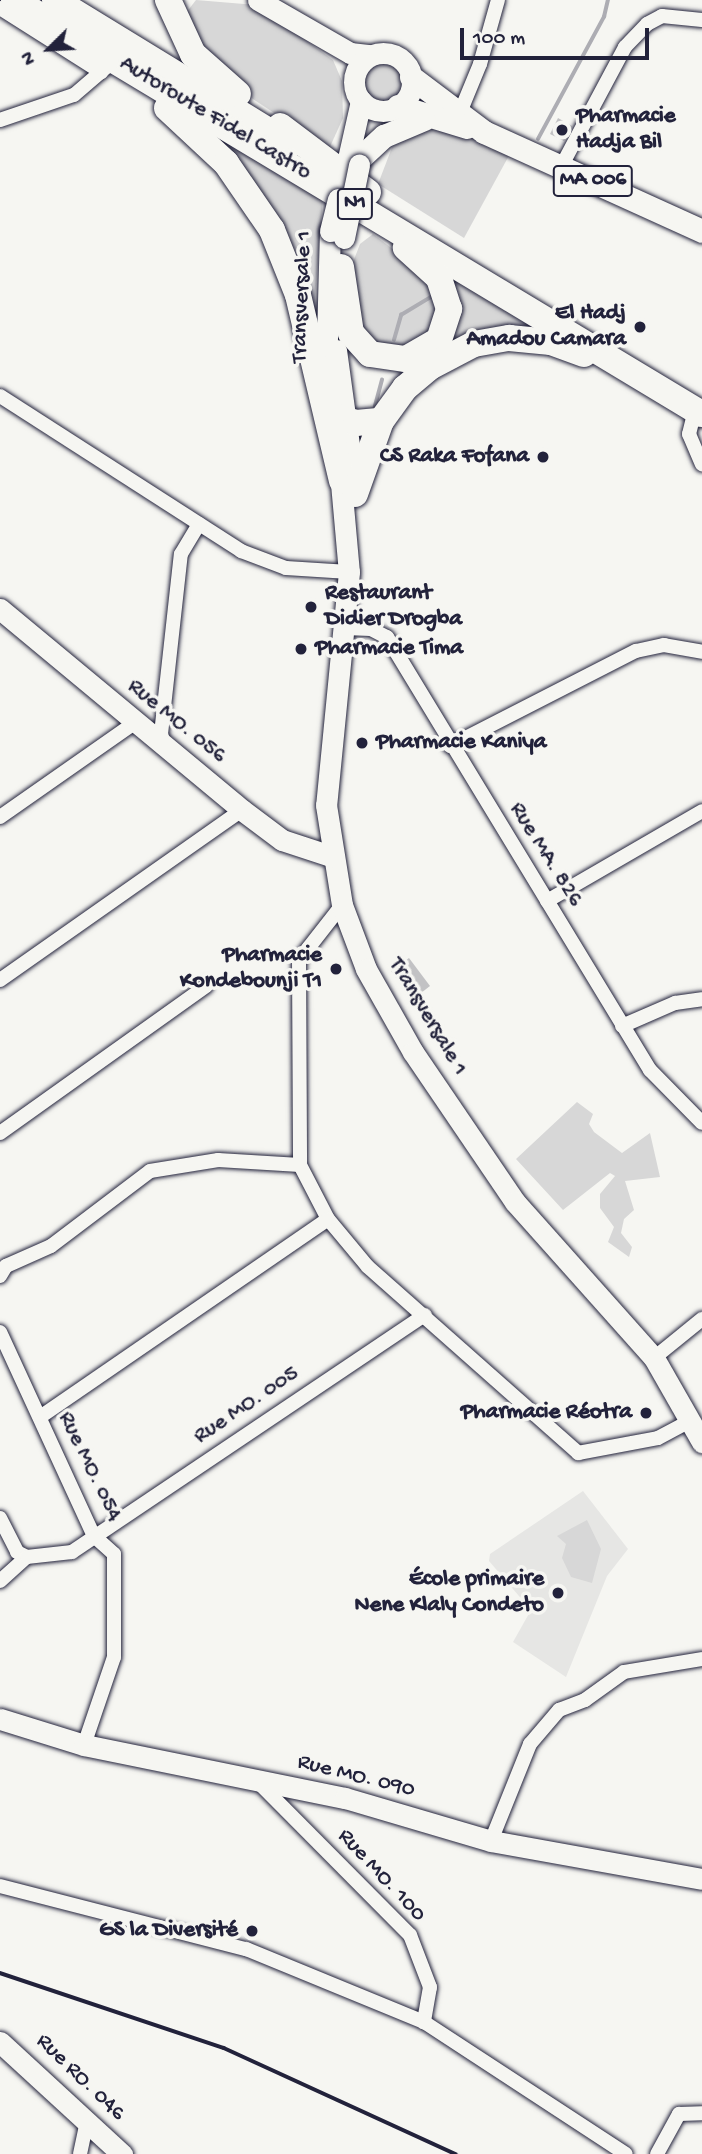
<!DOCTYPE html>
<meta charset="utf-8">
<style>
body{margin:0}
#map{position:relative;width:702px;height:2154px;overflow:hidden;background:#f6f6f2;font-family:"Gochi Hand",sans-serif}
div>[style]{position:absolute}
.built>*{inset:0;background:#e6e6e4}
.green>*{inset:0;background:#d7d7d7}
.round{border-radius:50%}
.stream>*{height:3.5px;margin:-1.75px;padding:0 1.75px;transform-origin:1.75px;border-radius:1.75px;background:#adadb3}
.building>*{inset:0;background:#c2c2c4}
.roads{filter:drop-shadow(0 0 2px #22223b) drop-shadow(0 0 2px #22223b)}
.street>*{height:14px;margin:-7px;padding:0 7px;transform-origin:7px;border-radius:7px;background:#f6f6f2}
.secondary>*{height:21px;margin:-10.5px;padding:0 10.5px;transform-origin:10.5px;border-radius:10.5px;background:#f6f6f2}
.secondary>.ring{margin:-10.5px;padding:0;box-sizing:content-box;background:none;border:21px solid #f6f6f2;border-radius:50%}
.primary>*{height:23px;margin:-11.5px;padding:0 11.5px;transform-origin:11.5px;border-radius:11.5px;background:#f6f6f2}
.highway>*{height:26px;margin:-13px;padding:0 13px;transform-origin:13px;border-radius:13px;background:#f6f6f2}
.rail>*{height:3.5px;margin:-1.75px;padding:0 1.75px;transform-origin:1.75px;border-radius:1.75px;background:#22223b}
.bridges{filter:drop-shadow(0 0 2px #22223b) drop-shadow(0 0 2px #22223b)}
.secondary-bridge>*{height:21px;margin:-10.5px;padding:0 10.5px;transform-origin:10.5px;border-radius:10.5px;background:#f6f6f2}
.dots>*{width:19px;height:19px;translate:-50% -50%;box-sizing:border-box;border:4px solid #f6f6f2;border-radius:50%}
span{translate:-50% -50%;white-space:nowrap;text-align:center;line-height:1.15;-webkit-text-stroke:7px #f6f6f2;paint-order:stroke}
.shield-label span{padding:2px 5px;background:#f6f6f2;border:2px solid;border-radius:5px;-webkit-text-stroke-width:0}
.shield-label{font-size:21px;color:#22223b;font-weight:700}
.poi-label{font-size:23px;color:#22223b;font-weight:700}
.left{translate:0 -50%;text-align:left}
.right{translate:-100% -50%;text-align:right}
.street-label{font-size:23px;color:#22223b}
.north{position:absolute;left:14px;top:14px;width:70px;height:70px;-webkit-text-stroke:5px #f6f6f2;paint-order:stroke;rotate:246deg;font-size:19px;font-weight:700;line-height:28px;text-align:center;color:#22223b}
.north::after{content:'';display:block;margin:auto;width:24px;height:32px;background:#22223b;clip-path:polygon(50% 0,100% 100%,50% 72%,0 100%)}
.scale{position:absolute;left:460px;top:28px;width:189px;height:32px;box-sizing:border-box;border:4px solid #22223b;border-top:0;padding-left:9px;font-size:21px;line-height:24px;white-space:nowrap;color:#22223b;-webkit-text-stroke:5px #f6f6f2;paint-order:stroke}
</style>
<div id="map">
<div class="built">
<i style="clip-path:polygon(583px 1491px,628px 1549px,607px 1576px,566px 1677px,513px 1642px,531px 1610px,489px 1561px,490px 1554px)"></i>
</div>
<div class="green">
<i style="clip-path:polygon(196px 0,257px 5px,333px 60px,342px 81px,343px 118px,329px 149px,253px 99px,197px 51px,186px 13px)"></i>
<i class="round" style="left:359px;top:59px;width:48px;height:48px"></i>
<i style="clip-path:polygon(208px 125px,323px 198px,313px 323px,235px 154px)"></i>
<i style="clip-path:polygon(434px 125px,511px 152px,464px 238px,378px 184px,396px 137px)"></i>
<i style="clip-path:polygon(373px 234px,428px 276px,444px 297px,438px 334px,384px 352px,356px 327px,350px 270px,360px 244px)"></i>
<i style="clip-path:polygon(440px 263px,549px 333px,439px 351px)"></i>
<i style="clip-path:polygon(577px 1102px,593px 1114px,589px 1124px,594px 1132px,622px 1153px,650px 1133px,660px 1177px,625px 1181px,634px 1210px,624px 1219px,621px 1233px,632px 1247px,629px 1257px,608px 1242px,614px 1227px,600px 1208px,600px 1194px,615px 1176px,610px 1173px,563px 1210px,516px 1159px)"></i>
<i style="clip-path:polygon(587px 1520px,601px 1549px,592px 1583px,571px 1577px,562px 1558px,566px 1544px,557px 1536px)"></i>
</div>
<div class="stream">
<i style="left:538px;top:139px;width:139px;rotate:-61.6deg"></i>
<i style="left:604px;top:17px;width:17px;rotate:-77deg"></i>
<i style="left:394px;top:340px;width:26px;rotate:-74deg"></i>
<i style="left:401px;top:315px;width:37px;rotate:-31deg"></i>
<i style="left:375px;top:406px;width:27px;rotate:-75deg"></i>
</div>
<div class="building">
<i style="clip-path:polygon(558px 118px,572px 126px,564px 141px,550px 134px)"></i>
<i style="clip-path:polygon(409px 958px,430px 986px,412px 1000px,391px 971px)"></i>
</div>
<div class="roads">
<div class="street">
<i style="left:0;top:8px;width:120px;rotate:32.4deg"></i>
<i style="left:459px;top:115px;width:55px;rotate:-67.6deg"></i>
<i style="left:480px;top:64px;width:66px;rotate:-74.3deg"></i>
<i style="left:0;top:120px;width:78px;rotate:-18.7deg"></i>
<i style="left:74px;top:95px;width:48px;rotate:-40.7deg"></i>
<i style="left:561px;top:167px;width:136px;rotate:-61.9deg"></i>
<i style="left:625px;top:47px;width:32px;rotate:-46deg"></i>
<i style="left:647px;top:24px;width:17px;rotate:-28deg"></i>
<i style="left:662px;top:16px;width:40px;rotate:5.7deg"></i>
<i style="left:0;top:396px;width:287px;rotate:32.7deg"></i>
<i style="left:241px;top:551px;width:48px;rotate:20.7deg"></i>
<i style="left:286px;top:568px;width:63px;rotate:3.6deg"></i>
<i style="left:695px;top:410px;width:25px;rotate:104deg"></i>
<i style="left:689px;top:434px;width:33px;rotate:67deg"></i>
<i style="left:344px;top:628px;width:27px;rotate:2deg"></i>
<i style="left:371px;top:629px;width:18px;rotate:27deg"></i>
<i style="left:387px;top:637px;width:507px;rotate:58.73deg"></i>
<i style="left:650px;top:1070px;width:74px;rotate:45.5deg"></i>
<i style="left:450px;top:746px;width:209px;rotate:-27.1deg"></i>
<i style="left:636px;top:651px;width:29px;rotate:-12deg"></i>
<i style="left:664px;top:645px;width:39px;rotate:10deg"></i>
<i style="left:165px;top:747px;width:14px;rotate:-107deg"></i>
<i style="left:161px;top:734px;width:181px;rotate:-83.7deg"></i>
<i style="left:181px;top:554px;width:35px;rotate:-59deg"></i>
<i style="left:0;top:817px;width:164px;rotate:-35deg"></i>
<i style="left:547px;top:901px;width:179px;rotate:-30.1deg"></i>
<i style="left:342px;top:905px;width:70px;rotate:128deg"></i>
<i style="left:299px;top:960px;width:205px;rotate:89.7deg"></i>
<i style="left:300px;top:1165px;width:61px;rotate:62.6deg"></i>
<i style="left:328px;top:1219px;width:62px;rotate:50.2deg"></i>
<i style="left:368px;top:1267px;width:281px;rotate:41.5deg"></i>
<i style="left:578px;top:1453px;width:81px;rotate:-10.6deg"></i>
<i style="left:658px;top:1438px;width:38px;rotate:-28deg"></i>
<i style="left:0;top:980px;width:296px;rotate:-35.1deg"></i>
<i style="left:622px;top:1026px;width:58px;rotate:-23.5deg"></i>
<i style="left:675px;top:1003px;width:27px;rotate:-8deg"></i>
<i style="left:0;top:1133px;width:253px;rotate:-35.5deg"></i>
<i style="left:0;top:1276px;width:12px;rotate:-59deg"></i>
<i style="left:6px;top:1266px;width:49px;rotate:-24deg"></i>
<i style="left:51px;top:1246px;width:124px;rotate:-37.1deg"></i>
<i style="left:150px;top:1171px;width:69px;rotate:-9.2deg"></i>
<i style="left:218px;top:1160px;width:82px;rotate:3.5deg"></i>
<i style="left:0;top:1332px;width:225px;rotate:65.3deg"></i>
<i style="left:94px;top:1536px;width:27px;rotate:42deg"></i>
<i style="left:114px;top:1554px;width:103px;rotate:90deg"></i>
<i style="left:114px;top:1657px;width:93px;rotate:108.8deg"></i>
<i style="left:654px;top:1358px;width:62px;rotate:-39.1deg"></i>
<i style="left:40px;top:1417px;width:349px;rotate:-34.5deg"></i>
<i style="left:0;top:1518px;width:38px;rotate:63deg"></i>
<i style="left:17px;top:1552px;width:11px;rotate:27deg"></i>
<i style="left:0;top:1581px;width:36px;rotate:-42deg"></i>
<i style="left:27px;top:1557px;width:45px;rotate:-6.3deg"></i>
<i style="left:72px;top:1552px;width:425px;rotate:-33.9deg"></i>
<i style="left:257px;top:1781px;width:217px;rotate:45.2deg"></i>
<i style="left:410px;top:1935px;width:56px;rotate:69deg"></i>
<i style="left:430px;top:1987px;width:36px;rotate:100deg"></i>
<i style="left:491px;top:1841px;width:105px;rotate:-68.1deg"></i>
<i style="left:530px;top:1744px;width:45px;rotate:-49.5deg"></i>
<i style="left:559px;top:1710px;width:28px;rotate:-21deg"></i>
<i style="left:585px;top:1700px;width:48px;rotate:-35.7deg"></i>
<i style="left:624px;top:1672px;width:79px;rotate:-9.5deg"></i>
<i style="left:0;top:1886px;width:254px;rotate:14.4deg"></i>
<i style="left:246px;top:1949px;width:192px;rotate:22.3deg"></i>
<i style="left:424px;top:2022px;width:241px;rotate:33.2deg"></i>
<i style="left:80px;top:2154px;width:34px;rotate:-78deg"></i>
<i style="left:657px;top:2154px;width:46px;rotate:-61.2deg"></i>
<i style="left:679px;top:2114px;width:23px;rotate:-2deg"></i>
</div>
<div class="secondary">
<i style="left:258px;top:0;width:106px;rotate:29.9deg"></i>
<i style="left:350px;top:53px;width:20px;rotate:6deg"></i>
<i class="ring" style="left:354px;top:53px;width:37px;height:37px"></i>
<i style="left:347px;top:163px;width:64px;rotate:-77.3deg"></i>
<i style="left:336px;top:350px;width:139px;rotate:82.2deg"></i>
<i style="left:326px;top:374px;width:143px;rotate:-88.4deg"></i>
<i style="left:340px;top:472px;width:100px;rotate:84.9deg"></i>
<i style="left:349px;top:572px;width:234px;rotate:95.6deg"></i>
<i style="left:326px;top:805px;width:101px;rotate:80.9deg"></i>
<i style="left:342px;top:905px;width:68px;rotate:69.4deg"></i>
<i style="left:366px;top:969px;width:95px;rotate:60.5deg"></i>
<i style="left:413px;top:1052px;width:181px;rotate:55.8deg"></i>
<i style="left:515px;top:1202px;width:209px;rotate:48.3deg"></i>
<i style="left:654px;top:1358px;width:97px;rotate:60.3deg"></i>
<i style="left:0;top:609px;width:315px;rotate:39.7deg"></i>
<i style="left:242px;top:810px;width:50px;rotate:36.9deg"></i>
<i style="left:282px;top:840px;width:52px;rotate:18.1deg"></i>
<i style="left:0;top:1719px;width:88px;rotate:17.2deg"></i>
<i style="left:84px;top:1745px;width:266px;rotate:11.5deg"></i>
<i style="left:345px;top:1798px;width:152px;rotate:16.4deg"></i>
<i style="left:491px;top:1841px;width:214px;rotate:10.2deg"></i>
<i style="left:0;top:2042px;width:166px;rotate:42.6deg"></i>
</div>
<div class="primary">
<i style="left:411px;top:77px;width:91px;rotate:37deg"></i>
<i style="left:484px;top:132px;width:239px;rotate:24.4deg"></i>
<i style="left:398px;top:106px;width:72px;rotate:16.9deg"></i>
<i style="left:360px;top:158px;width:33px;rotate:-43deg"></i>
<i style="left:384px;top:136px;width:43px;rotate:-23deg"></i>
</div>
<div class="highway">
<i style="left:14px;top:0;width:803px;rotate:31.04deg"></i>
<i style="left:55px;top:0;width:276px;rotate:31.5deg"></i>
<i style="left:168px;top:0;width:60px;rotate:65.2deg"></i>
<i style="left:193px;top:54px;width:60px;rotate:41.6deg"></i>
<i style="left:167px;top:108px;width:81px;rotate:43deg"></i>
<i style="left:226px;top:163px;width:81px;rotate:55.5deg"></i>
<i style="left:272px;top:230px;width:70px;rotate:68.2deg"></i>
<i style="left:298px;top:295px;width:191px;rotate:76.7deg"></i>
<i style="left:280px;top:126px;width:110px;rotate:36.9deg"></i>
<i style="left:341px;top:267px;width:67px;rotate:81.4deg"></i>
<i style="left:351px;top:333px;width:28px;rotate:48deg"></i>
<i style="left:370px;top:354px;width:36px;rotate:8deg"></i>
<i style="left:406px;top:359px;width:38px;rotate:-30deg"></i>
<i style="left:439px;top:340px;width:33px;rotate:-72deg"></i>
<i style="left:449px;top:309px;width:33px;rotate:-108deg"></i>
<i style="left:439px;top:278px;width:45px;rotate:-137.7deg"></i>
<i style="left:330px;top:415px;width:27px;rotate:17deg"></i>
<i style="left:356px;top:423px;width:25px;rotate:-5deg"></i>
<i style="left:355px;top:494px;width:77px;rotate:-70.4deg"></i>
<i style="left:381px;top:421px;width:41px;rotate:-54deg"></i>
<i style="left:405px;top:388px;width:33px;rotate:-40deg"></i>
<i style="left:430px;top:367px;width:50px;rotate:-27.6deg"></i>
<i style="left:474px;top:344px;width:36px;rotate:-10deg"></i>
<i style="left:509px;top:338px;width:42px;rotate:5.4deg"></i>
<i style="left:551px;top:342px;width:35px;rotate:20deg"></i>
</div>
</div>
<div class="rail">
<i style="left:0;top:1973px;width:236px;rotate:18.5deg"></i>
<i style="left:224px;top:2048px;width:255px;rotate:24.6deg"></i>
</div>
<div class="bridges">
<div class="secondary-bridge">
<i style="left:330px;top:231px;width:33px;rotate:-76deg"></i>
<i style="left:344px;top:238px;width:75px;rotate:-78.4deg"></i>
</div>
</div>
<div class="dots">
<i style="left:562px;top:130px;background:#22223b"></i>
<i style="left:640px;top:327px;background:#22223b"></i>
<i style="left:543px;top:457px;background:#22223b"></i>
<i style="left:311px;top:607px;background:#22223b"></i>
<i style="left:301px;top:649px;background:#22223b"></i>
<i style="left:362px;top:743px;background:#22223b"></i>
<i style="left:336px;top:969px;background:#22223b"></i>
<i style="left:646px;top:1413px;background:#22223b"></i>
<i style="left:558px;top:1593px;background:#22223b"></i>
<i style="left:252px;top:1931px;background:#22223b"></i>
</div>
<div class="shield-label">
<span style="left:593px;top:181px">MA 006</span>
<span style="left:355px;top:204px">N1</span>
</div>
<div class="poi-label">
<span class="left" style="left:576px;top:130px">Pharmacie<br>Hadja Bil</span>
<span class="right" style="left:626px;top:327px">El Hadj<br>Amadou Camara</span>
<span class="right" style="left:529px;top:457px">CS Raka Fofana</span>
<span class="left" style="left:325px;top:607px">Restaurant<br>Didier Drogba</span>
<span class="left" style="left:315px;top:649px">Pharmacie Tima</span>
<span class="left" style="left:376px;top:743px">Pharmacie Kaniya</span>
<span class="right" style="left:322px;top:969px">Pharmacie<br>Kondebounji T1</span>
<span class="right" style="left:632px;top:1413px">Pharmacie Réotra</span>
<span class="right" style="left:544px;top:1593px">École primaire<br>Nene Klaly Condeto</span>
<span class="right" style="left:238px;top:1931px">GS la Diversité</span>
</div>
<div class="street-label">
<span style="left:215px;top:119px;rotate:31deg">Autoroute Fidel Castro</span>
<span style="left:303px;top:297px;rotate:-88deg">Transversale 1</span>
<span style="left:176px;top:722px;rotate:39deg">Rue MO. 056</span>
<span style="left:545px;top:855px;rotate:58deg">Rue MA. 826</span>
<span style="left:427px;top:1017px;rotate:59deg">Transversale 1</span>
<span style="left:247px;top:1406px;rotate:-34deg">Rue MO. 005</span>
<span style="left:89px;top:1467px;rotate:64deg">Rue MO. 054</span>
<span style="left:356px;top:1777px;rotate:14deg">Rue MO. 090</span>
<span style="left:381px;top:1876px;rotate:47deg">Rue MO. 100</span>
<span style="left:80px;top:2078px;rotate:44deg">Rue RO. 046</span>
</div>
<div class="north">N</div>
<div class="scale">100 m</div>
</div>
